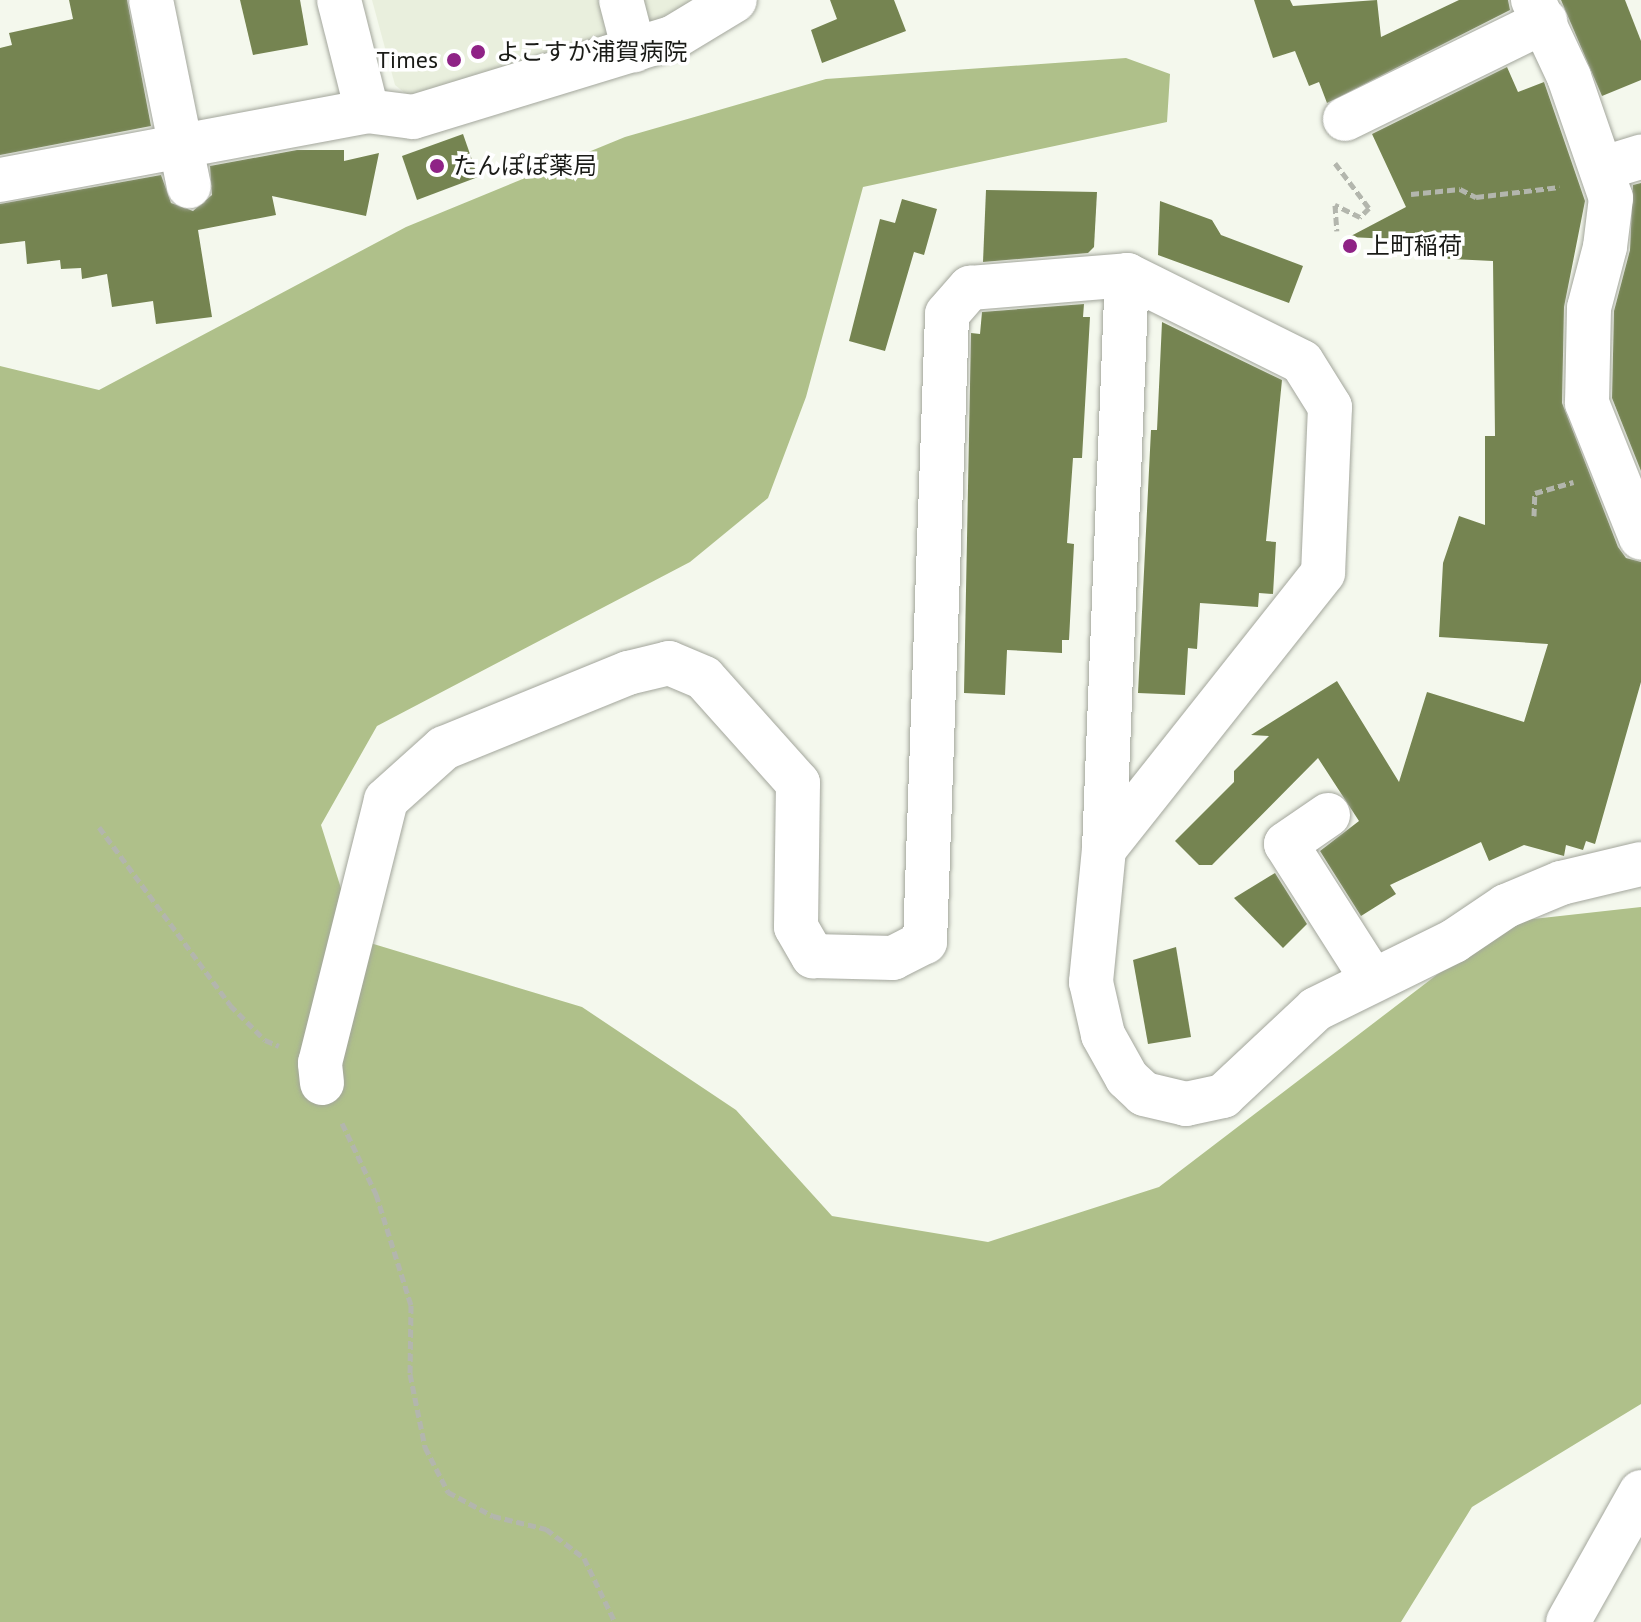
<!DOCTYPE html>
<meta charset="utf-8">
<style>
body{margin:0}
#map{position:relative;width:1641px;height:1622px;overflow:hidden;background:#f4f8ed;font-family:"PT Sans","Noto Sans JP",sans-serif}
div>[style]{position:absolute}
.built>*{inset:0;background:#e9efdd}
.forest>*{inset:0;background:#afc08a}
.building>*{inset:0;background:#758451}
.path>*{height:5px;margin-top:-2.5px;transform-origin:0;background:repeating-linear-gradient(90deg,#b3b6ad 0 8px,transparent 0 12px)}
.roads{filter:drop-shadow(0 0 2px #a3a69c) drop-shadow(0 0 2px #a3a69c)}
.minor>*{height:44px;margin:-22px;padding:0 22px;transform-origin:22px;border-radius:22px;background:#fff}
.dots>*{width:22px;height:22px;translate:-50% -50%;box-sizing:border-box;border:4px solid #fff;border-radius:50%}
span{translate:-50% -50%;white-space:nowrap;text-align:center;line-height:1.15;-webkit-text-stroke:7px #fff;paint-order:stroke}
.poi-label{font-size:24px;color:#1a1b17}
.left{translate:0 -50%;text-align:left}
.right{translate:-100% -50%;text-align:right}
</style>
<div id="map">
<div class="built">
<i style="clip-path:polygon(372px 0,703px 0,672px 19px,415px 101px,395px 85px)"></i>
</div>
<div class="forest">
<i style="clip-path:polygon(1126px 58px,1170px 74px,1167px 122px,863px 187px,806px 397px,768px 498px,690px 562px,377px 726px,321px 825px,357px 939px,582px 1007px,736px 1110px,832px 1216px,988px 1242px,1159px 1187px,1506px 922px,1641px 907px,1641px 1404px,1472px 1507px,1401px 1622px,0 1622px,0 366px,99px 390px,406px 227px,625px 137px,826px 79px)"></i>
</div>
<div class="building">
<i style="clip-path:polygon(69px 0,127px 0,151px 126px,0 155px,0 48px,12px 45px,9px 33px,73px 19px)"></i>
<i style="clip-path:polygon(240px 0,300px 0,308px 45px,253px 55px)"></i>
<i style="clip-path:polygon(830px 0,894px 0,906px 31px,822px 63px,811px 30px,837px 19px)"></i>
<i style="clip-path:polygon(1254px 0,1290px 0,1293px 6px,1377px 0,1381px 37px,1459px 0,1508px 0,1510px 10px,1327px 103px,1319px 82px,1309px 86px,1295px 51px,1273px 58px)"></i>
<i style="clip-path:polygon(1561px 0,1625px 0,1641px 41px,1641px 80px,1602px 96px)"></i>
<i style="clip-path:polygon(1507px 67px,1518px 92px,1544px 82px,1585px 201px,1564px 307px,1562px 403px,1618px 547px,1626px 558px,1641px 562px,1641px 682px,1595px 844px,1586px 841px,1583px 850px,1566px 845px,1564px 856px,1524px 845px,1489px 861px,1481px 842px,1390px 885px,1396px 894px,1361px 916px,1320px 851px,1359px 821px,1318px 758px,1212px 865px,1199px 865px,1175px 841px,1234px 782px,1234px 771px,1269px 736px,1251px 735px,1337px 681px,1399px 782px,1427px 692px,1524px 722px,1548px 644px,1439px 637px,1443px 563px,1459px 516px,1485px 525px,1485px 436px,1495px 436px,1493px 261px,1431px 258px,1432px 241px,1349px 237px,1406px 207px,1372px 134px)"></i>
<i style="clip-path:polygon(463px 134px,478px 177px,417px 200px,402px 156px)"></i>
<i style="clip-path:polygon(297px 150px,344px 150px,344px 161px,379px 153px,366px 216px,272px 196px,276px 215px,198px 230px,212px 317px,156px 324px,153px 301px,112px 307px,107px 274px,82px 279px,81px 268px,61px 269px,60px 260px,27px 264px,25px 241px,0 244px,0 204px,161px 175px,171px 203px,193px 211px,212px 195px,210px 166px)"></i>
<i style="clip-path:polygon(1641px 183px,1641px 471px,1612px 398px,1614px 311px,1630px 250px,1633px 185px)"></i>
<i style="clip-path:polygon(986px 190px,1097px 192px,1094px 247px,1088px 253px,983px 262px)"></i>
<i style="clip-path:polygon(902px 199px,937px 209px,924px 255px,914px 252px,885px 351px,849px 341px,880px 219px,895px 223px)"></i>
<i style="clip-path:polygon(1160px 201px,1212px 220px,1221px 235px,1303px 266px,1289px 303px,1158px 255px)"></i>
<i style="clip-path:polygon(1084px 304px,1083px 317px,1090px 317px,1082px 458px,1073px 458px,1067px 543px,1074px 544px,1069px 640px,1062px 640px,1062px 653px,1007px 650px,1005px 695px,964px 693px,971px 333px,980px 334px,982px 312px)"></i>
<i style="clip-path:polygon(1162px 322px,1282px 380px,1266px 541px,1276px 542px,1273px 594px,1259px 593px,1258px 607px,1200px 603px,1197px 649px,1188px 648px,1185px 695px,1138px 693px,1151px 430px,1157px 430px)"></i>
<i style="clip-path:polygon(1275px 873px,1307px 924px,1283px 948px,1234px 898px)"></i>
<i style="clip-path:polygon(1176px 947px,1191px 1037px,1148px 1044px,1133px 960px)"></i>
</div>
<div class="path">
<i style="left:1335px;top:163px;width:56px;rotate:52.9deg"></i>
<i style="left:1369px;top:208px;width:13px;rotate:135deg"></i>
<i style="left:1360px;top:217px;width:28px;rotate:-154deg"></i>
<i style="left:1335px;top:205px;width:26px;rotate:86deg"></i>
<i style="left:1411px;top:194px;width:49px;rotate:-5.8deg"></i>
<i style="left:1460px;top:189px;width:18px;rotate:27deg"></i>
<i style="left:1476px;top:197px;width:84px;rotate:-6.9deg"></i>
<i style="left:1534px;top:516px;width:23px;rotate:-88deg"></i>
<i style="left:1535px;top:493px;width:40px;rotate:-16deg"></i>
<i style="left:99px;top:827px;width:221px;rotate:53.6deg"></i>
<i style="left:230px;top:1005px;width:49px;rotate:45deg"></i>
<i style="left:265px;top:1040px;width:15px;rotate:23deg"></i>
<i style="left:342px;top:1123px;width:79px;rotate:64.4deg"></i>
<i style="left:376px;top:1194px;width:116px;rotate:72.5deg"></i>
<i style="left:411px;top:1305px;width:69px;rotate:90.8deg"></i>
<i style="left:410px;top:1374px;width:75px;rotate:78.4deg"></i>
<i style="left:425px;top:1447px;width:51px;rotate:62.9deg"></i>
<i style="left:448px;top:1492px;width:51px;rotate:28.1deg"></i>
<i style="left:493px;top:1516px;width:55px;rotate:13.8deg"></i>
<i style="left:546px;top:1529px;width:48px;rotate:37.3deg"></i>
<i style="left:584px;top:1558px;width:71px;rotate:64.2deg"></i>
</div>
<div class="roads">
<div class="minor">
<i style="left:151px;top:0;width:190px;rotate:78.5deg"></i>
<i style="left:339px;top:0;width:114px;rotate:75.8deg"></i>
<i style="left:621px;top:0;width:52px;rotate:75.4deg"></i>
<i style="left:1533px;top:0;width:85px;rotate:64.9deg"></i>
<i style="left:1569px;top:77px;width:128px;rotate:70.9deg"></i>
<i style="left:1611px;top:198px;width:49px;rotate:97deg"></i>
<i style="left:1605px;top:247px;width:63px;rotate:104.7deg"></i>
<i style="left:1589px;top:308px;width:95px;rotate:91.2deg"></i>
<i style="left:1587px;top:403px;width:145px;rotate:68.2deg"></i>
<i style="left:1345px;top:119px;width:223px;rotate:-26.1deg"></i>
<i style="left:1604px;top:168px;width:39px;rotate:-17deg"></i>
<i style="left:0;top:180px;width:373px;rotate:-10.6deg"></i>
<i style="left:367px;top:111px;width:46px;rotate:7.4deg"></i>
<i style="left:413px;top:117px;width:273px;rotate:-17deg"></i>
<i style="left:674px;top:37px;width:71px;rotate:-31.2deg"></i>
<i style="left:1328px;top:815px;width:51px;rotate:145.4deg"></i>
<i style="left:1286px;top:844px;width:160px;rotate:57.5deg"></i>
<i style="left:1104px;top:849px;width:574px;rotate:-87.71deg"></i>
<i style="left:322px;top:1083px;width:20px;rotate:-96deg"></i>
<i style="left:320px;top:1063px;width:271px;rotate:-75.9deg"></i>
<i style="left:386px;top:800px;width:78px;rotate:-41.9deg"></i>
<i style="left:444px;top:748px;width:199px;rotate:-22.2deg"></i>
<i style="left:628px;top:673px;width:42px;rotate:-13.7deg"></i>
<i style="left:669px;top:663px;width:38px;rotate:23deg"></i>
<i style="left:704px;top:678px;width:141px;rotate:48.2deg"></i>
<i style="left:798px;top:783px;width:144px;rotate:90.8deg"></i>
<i style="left:796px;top:927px;width:34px;rotate:60deg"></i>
<i style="left:813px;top:956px;width:80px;rotate:1.4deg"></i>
<i style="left:893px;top:958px;width:36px;rotate:-27deg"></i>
<i style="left:925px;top:942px;width:628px;rotate:-87.99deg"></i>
<i style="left:947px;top:314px;width:35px;rotate:-49deg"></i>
<i style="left:970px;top:288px;width:158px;rotate:-4.7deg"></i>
<i style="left:1127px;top:275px;width:195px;rotate:26.4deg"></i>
<i style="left:1302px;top:362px;width:53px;rotate:58.1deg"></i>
<i style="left:1330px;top:407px;width:166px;rotate:92.4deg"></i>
<i style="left:1323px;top:573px;width:352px;rotate:128.4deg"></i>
<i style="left:1104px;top:849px;width:134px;rotate:95.6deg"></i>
<i style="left:1091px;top:982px;width:54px;rotate:77.2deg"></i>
<i style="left:1103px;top:1035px;width:49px;rotate:60.8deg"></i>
<i style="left:1127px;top:1078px;width:23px;rotate:43deg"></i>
<i style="left:1144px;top:1094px;width:43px;rotate:13.4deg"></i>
<i style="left:1186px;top:1104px;width:38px;rotate:-12deg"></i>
<i style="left:1223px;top:1096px;width:127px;rotate:-43.1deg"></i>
<i style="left:1316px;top:1009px;width:154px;rotate:-26.2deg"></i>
<i style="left:1454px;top:941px;width:63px;rotate:-33.9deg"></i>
<i style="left:1506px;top:906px;width:60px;rotate:-22.7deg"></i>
<i style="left:1561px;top:883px;width:82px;rotate:-13.4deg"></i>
<i style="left:1568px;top:1622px;width:149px;rotate:-60.7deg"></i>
</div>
</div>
<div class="dots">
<i style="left:478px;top:52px;background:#8f2386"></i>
<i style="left:454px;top:60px;background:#8f2386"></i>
<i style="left:437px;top:166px;background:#8f2386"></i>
<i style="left:1350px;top:246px;background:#8f2386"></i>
</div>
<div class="poi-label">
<span class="left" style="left:496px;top:52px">よこすか浦賀病院</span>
<span class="right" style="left:438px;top:60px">Times</span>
<span class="left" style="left:453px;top:166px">たんぽぽ薬局</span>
<span class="left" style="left:1366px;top:246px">上町稲荷</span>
</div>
</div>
